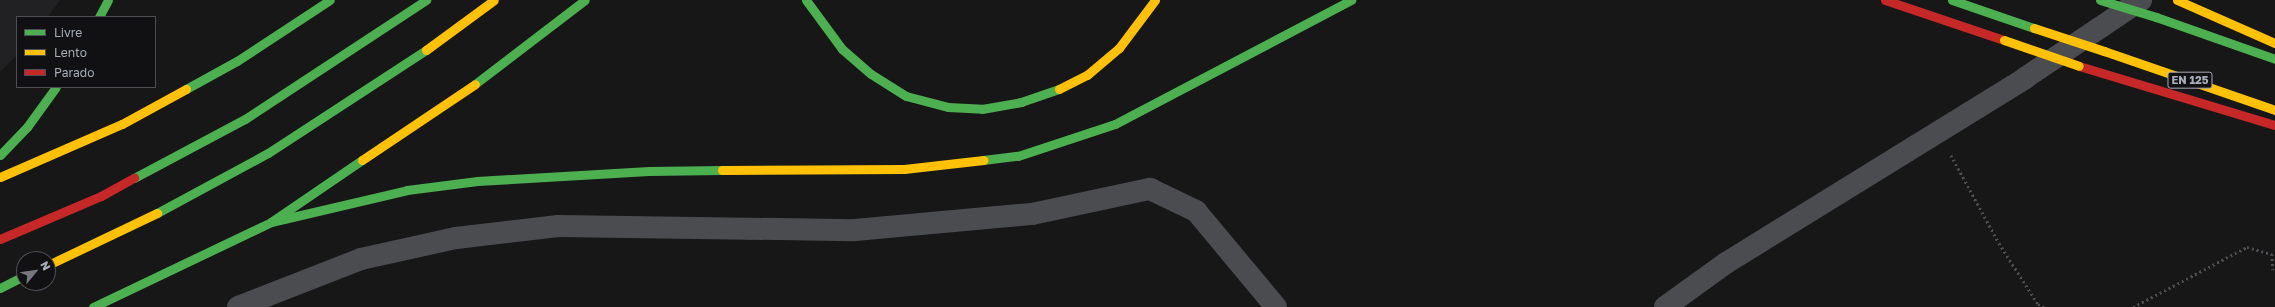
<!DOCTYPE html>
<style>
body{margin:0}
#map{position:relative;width:2275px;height:307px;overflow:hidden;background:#171717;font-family:"Golos Text",sans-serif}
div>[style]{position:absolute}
.built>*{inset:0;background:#212123}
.path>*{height:2.5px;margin-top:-1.25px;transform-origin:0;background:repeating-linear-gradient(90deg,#4d4e52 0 2px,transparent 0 5px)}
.street>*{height:22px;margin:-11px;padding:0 11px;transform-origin:11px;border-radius:11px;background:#4b4c50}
.fast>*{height:9px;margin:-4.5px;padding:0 4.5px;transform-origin:4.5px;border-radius:4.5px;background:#4caf50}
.slow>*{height:9px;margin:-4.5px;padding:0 4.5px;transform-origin:4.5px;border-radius:4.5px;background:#ffc107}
.jam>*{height:9px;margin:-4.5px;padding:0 4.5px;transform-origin:4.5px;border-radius:4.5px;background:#c62828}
.fast-bridge>*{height:9px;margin:-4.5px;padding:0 4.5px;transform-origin:4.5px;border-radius:4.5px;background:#4caf50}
.slow-bridge>*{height:9px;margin:-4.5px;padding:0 4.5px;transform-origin:4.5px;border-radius:4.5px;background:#ffc107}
span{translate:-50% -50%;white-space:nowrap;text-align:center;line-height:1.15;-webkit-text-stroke:3.5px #111113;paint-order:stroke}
.shield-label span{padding:1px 3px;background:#111113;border:1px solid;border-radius:3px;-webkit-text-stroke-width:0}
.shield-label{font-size:11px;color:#a8adb8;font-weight:700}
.legend{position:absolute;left:16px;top:16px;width:140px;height:72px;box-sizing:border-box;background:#111113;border:1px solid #4d4f55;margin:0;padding:5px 7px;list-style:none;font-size:12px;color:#a8adb8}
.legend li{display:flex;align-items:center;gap:8px;height:20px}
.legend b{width:20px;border:1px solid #4d4f55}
.north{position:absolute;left:16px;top:251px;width:40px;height:40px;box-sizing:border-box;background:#111113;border:1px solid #4d4f55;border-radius:50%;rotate:61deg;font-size:11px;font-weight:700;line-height:16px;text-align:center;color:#a8adb8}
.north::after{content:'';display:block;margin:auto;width:14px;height:18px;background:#757880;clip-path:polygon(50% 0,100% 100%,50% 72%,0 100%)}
</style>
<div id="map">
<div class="built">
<i style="clip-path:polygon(0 0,60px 0,48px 17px,17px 17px,17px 55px,0 72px)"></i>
</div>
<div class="path">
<i style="left:1951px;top:155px;width:100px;rotate:61.4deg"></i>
<i style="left:1999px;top:243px;width:72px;rotate:57.4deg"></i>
<i style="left:2038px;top:304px;width:7px;rotate:27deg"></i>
<i style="left:2133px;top:307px;width:129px;rotate:-27.8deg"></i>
<i style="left:2247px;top:247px;width:26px;rotate:16deg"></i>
<i style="left:2272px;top:254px;width:16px;rotate:86deg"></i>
</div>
<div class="street">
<i style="left:238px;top:307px;width:132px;rotate:-21.3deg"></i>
<i style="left:361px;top:259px;width:97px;rotate:-12.5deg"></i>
<i style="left:456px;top:238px;width:103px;rotate:-6.7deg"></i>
<i style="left:558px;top:226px;width:297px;rotate:0.8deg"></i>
<i style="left:855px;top:230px;width:178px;rotate:-5.2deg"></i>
<i style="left:1032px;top:214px;width:121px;rotate:-12deg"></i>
<i style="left:1150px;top:189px;width:51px;rotate:25.6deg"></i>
<i style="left:1196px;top:211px;width:125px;rotate:50.2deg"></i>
<i style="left:1665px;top:307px;width:75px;rotate:-35.8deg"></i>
<i style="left:1726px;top:263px;width:352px;rotate:-31.7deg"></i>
<i style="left:2025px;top:78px;width:140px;rotate:-33.9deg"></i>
</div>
<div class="fast">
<i style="left:806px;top:0;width:61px;rotate:53.7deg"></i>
<i style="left:842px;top:49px;width:38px;rotate:41deg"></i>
<i style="left:871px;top:74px;width:41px;rotate:32.2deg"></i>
<i style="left:906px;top:96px;width:43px;rotate:14.7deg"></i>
<i style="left:948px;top:107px;width:34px;rotate:3deg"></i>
<i style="left:982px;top:109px;width:40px;rotate:-10deg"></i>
<i style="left:1021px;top:102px;width:40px;rotate:-18.9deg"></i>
<i style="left:1952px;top:0;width:87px;rotate:18.9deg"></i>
<i style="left:99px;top:17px;width:19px;rotate:-62deg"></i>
<i style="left:2156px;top:17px;width:126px;rotate:19.4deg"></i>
<i style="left:475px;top:84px;width:138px;rotate:-37.4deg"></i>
<i style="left:186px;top:89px;width:58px;rotate:-28.8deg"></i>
<i style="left:237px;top:61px;width:111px;rotate:-33.3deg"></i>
<i style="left:0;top:155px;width:39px;rotate:-46deg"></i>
<i style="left:27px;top:127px;width:49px;rotate:-54.1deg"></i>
<i style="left:983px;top:160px;width:35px;rotate:-7deg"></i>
<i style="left:1018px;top:156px;width:102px;rotate:-18.3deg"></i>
<i style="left:1115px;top:124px;width:267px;rotate:-27.7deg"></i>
<i style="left:134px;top:178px;width:126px;rotate:-28deg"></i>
<i style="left:245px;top:119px;width:217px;rotate:-33.3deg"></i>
<i style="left:157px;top:213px;width:126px;rotate:-28.4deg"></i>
<i style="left:268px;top:153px;width:189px;rotate:-33.1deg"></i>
<i style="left:271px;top:222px;width:140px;rotate:-13.2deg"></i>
<i style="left:407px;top:190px;width:71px;rotate:-7.3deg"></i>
<i style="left:477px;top:181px;width:172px;rotate:-3.3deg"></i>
<i style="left:649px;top:171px;width:73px;rotate:-0.8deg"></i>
<i style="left:0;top:288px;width:27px;rotate:-27deg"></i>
<i style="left:93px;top:307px;width:197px;rotate:-25.5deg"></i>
<i style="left:271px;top:222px;width:110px;rotate:-34.3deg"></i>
</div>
<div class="slow">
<i style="left:2177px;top:0;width:107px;rotate:23.7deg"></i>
<i style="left:426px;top:50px;width:84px;rotate:-36.3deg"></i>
<i style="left:2104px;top:51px;width:181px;rotate:19deg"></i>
<i style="left:1059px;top:89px;width:31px;rotate:-27deg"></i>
<i style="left:1087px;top:75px;width:42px;rotate:-40.2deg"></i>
<i style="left:1119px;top:48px;width:60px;rotate:-53.1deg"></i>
<i style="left:362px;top:160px;width:136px;rotate:-33.9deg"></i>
<i style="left:722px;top:170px;width:182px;rotate:-0.3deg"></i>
<i style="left:904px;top:169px;width:80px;rotate:-6.5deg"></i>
<i style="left:0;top:177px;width:133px;rotate:-23.5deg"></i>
<i style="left:122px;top:124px;width:73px;rotate:-28.7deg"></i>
<i style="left:48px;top:265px;width:121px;rotate:-25.5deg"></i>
</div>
<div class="jam">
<i style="left:1885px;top:0;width:126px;rotate:18.6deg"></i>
<i style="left:2079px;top:66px;width:205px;rotate:16.8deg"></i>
<i style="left:0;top:239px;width:110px;rotate:-23.1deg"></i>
<i style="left:101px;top:196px;width:38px;rotate:-29deg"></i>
</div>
<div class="fast-bridge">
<i style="left:2100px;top:0;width:59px;rotate:16.9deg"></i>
</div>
<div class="slow-bridge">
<i style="left:2034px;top:28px;width:74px;rotate:18.2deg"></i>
<i style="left:2004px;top:40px;width:79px;rotate:19.1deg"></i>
</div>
<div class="shield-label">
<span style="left:2190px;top:80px">EN 125</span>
</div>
<ul class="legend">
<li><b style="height:5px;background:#4caf50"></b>Livre</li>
<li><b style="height:5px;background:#ffc107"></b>Lento</li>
<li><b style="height:5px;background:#c62828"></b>Parado</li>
</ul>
<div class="north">N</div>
</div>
